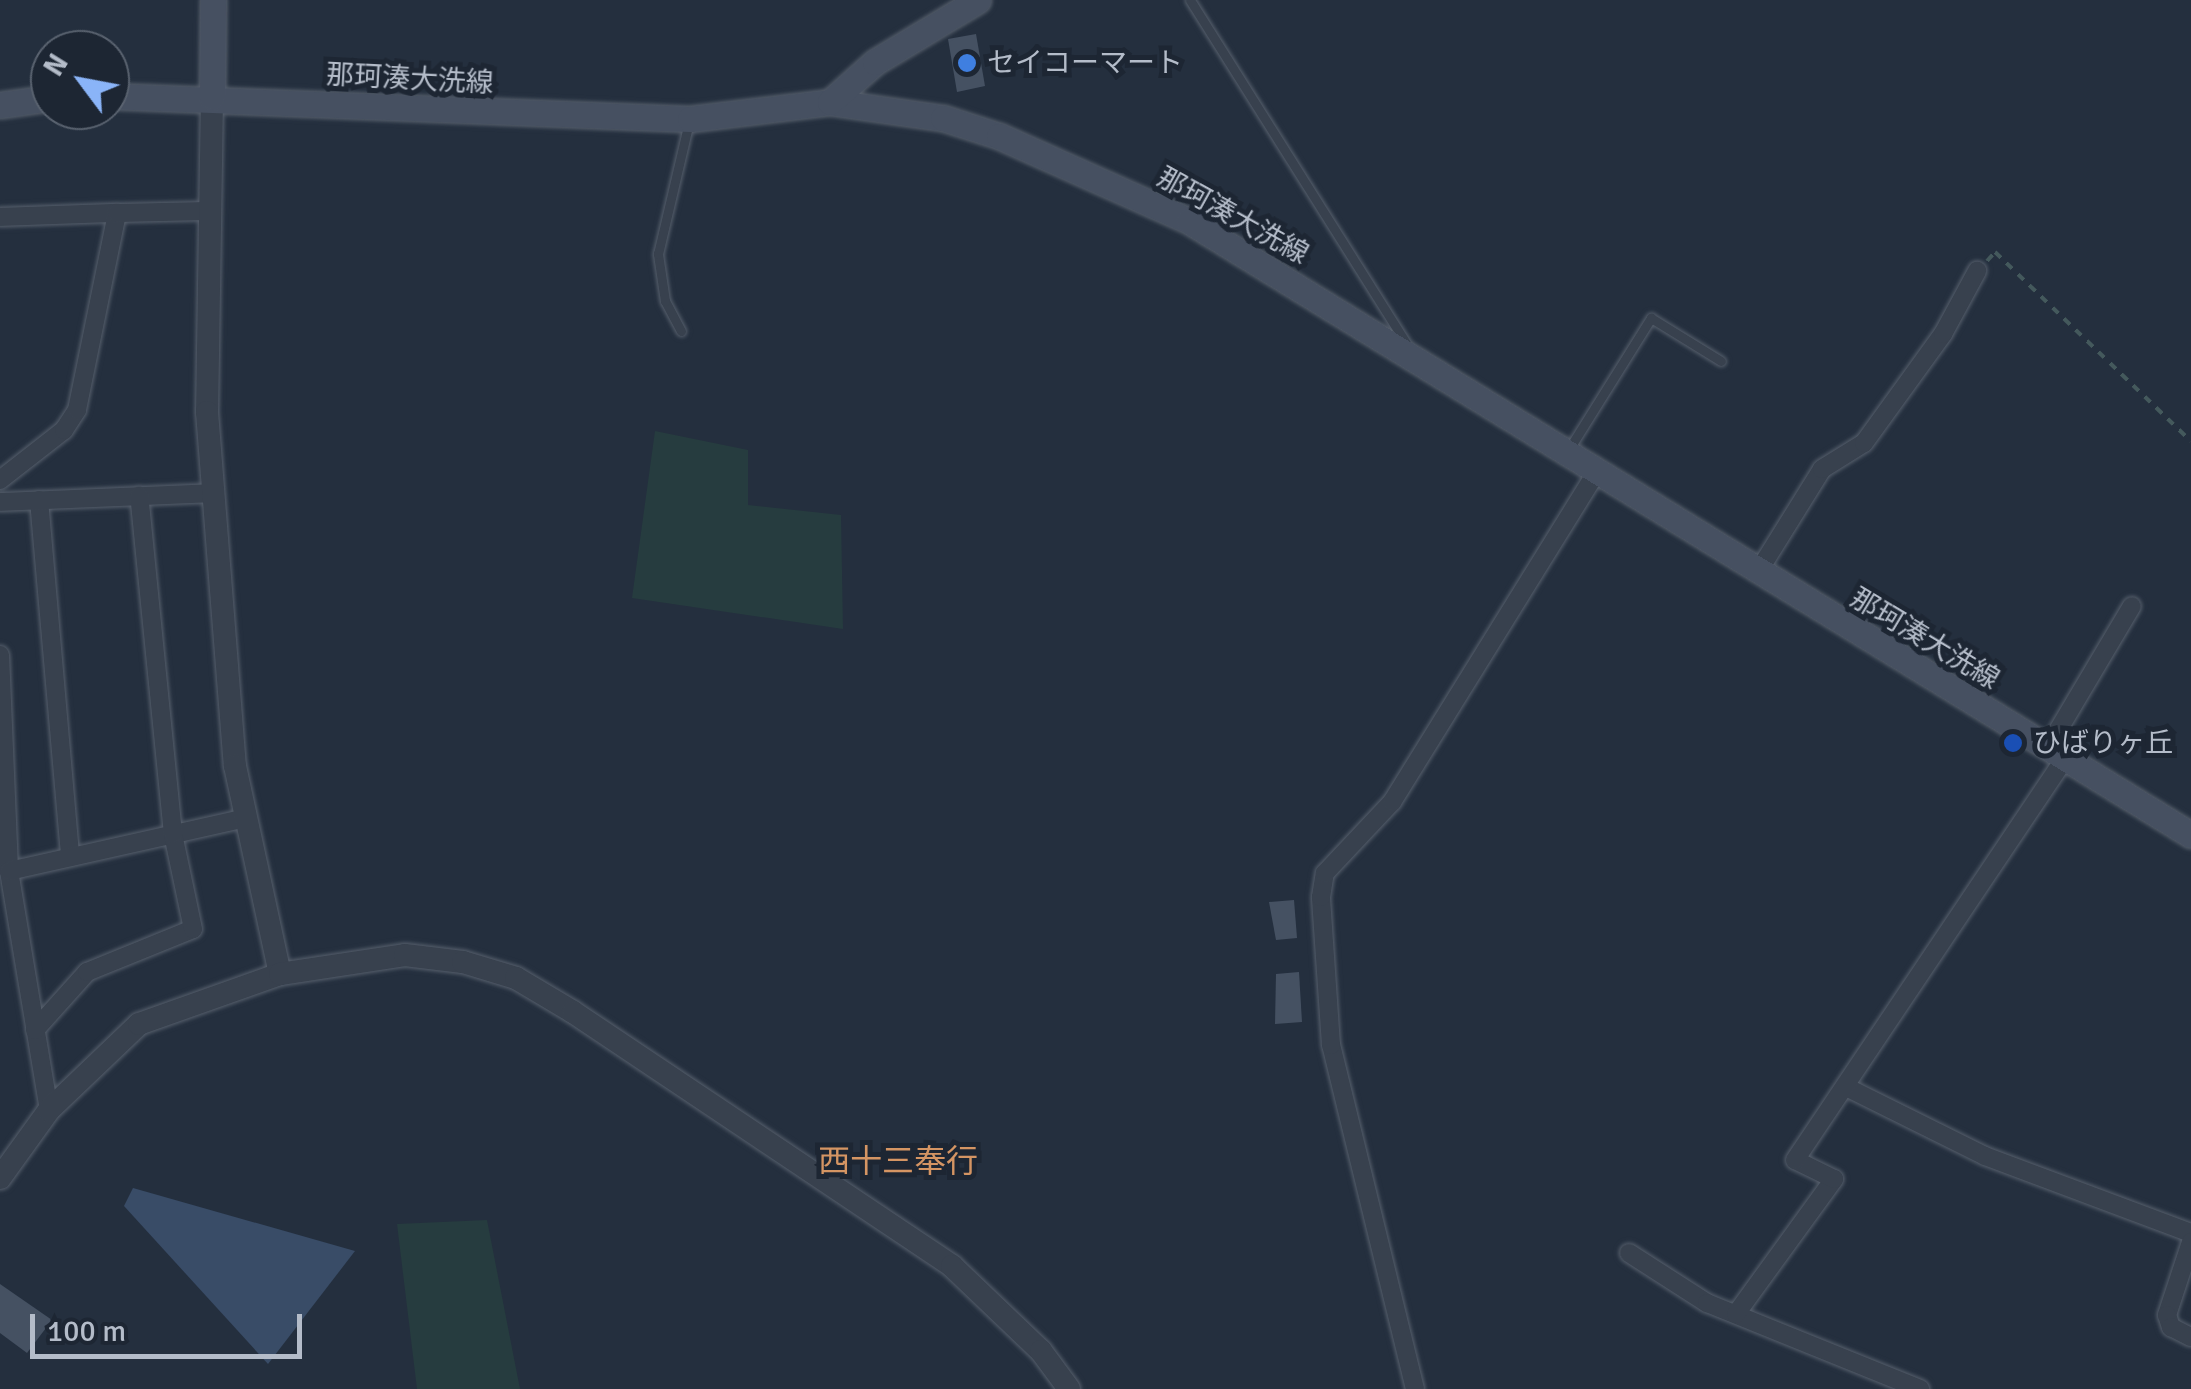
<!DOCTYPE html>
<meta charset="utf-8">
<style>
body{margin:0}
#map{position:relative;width:2191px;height:1389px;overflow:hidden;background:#242f3e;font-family:Signika,"Noto Sans JP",sans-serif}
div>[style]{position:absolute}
.green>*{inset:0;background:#263c3f}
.water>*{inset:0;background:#394c67}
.building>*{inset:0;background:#455162}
.path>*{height:4px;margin-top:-2px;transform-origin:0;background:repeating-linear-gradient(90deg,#44595c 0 8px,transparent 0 16px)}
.roads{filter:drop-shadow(0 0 2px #565f6c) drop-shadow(0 0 2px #565f6c)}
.service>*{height:9px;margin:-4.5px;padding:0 4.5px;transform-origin:4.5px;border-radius:4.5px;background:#38414e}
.minor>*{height:18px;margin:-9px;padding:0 9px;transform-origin:9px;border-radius:9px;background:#38414e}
.tertiary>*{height:22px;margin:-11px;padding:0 11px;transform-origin:11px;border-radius:11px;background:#38414e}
.secondary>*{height:25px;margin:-12.5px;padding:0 12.5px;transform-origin:12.5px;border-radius:12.5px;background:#465061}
.dots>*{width:28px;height:28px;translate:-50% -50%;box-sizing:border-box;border:5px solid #1d2633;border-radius:50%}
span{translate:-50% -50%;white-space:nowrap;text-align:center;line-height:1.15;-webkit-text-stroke:10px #1d2633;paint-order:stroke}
.poi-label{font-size:28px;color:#b4bcc9}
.left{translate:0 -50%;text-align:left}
.street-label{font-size:28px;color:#b4bcc9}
.quarter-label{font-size:32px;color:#d59563}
.north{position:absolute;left:30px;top:30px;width:100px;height:100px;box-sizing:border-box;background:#1d2633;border:2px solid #59626f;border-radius:50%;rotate:302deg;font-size:28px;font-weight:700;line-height:40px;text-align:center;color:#b4bcc9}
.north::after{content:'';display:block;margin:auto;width:35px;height:45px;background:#8ab4f8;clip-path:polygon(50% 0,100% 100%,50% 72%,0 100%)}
.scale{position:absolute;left:30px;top:1314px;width:272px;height:45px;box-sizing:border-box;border:5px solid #b4bcc9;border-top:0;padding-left:12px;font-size:30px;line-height:35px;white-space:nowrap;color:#b4bcc9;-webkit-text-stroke:8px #1d2633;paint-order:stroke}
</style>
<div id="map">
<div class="green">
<i style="clip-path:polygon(655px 431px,748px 450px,748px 505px,841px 515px,843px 629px,632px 598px)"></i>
<i style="clip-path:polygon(487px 1220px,520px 1389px,417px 1389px,397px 1224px)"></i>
</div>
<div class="water">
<i style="clip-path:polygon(133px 1188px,355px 1251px,268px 1364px,124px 1206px)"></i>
</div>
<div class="building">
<i style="clip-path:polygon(976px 34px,985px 86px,957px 92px,948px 39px)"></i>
<i style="clip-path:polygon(1294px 900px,1297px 938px,1276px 940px,1269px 902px)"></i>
<i style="clip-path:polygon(1299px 972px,1302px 1022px,1275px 1024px,1276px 974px)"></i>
<i style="clip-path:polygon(0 1284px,52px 1320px,27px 1353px,0 1333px)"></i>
</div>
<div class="path">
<i style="left:1987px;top:261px;width:12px;rotate:-48deg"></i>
<i style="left:1995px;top:252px;width:272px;rotate:44deg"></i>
</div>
<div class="roads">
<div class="service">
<i style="left:1190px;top:0;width:411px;rotate:57.8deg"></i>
<i style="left:681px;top:331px;width:34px;rotate:-118deg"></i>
<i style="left:665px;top:301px;width:48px;rotate:-98.5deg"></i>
<i style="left:658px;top:254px;width:136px;rotate:-76.8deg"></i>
<i style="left:1569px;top:449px;width:155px;rotate:-58deg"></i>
<i style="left:1651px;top:318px;width:82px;rotate:31.6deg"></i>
</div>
<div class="minor">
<i style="left:0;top:217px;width:117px;rotate:-2deg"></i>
<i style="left:0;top:480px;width:81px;rotate:-38deg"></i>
<i style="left:64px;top:430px;width:24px;rotate:-57deg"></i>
<i style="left:77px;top:410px;width:201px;rotate:-78.5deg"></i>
<i style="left:117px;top:213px;width:91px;rotate:-1.3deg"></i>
<i style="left:39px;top:500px;width:358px;rotate:85deg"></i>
<i style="left:0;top:502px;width:213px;rotate:-2.4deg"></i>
<i style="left:1758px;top:572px;width:121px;rotate:-58.1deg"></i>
<i style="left:1822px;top:469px;width:49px;rotate:-31.8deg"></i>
<i style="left:1864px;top:443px;width:135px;rotate:-54.1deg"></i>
<i style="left:1943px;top:334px;width:72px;rotate:-61.6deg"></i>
<i style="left:0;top:655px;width:216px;rotate:87.6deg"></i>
<i style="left:9px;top:871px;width:242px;rotate:80.5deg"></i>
<i style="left:2047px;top:749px;width:166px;rotate:-59.3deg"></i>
<i style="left:9px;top:871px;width:243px;rotate:-12.6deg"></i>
<i style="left:35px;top:1030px;width:78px;rotate:-48.1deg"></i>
<i style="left:87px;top:972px;width:114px;rotate:-22.1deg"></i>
<i style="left:193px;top:929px;width:97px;rotate:-101.9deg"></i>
<i style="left:173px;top:834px;width:340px;rotate:-95.7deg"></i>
<i style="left:1848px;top:1088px;width:153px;rotate:26.4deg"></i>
<i style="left:1985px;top:1156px;width:220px;rotate:20.5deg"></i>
<i style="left:2191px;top:1242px;width:77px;rotate:108.2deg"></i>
<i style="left:2167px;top:1315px;width:13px;rotate:72deg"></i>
<i style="left:2171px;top:1327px;width:22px;rotate:27deg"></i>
<i style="left:1629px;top:1253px;width:93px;rotate:32.7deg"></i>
<i style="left:1707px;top:1303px;width:230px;rotate:22deg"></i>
<i style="left:1736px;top:1314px;width:167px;rotate:-54deg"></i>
<i style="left:1834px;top:1179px;width:43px;rotate:-154deg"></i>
<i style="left:1795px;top:1160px;width:483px;rotate:-56.1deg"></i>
<i style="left:1415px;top:1389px;width:354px;rotate:-103.7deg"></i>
<i style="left:1331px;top:1045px;width:148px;rotate:-93.9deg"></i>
<i style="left:1321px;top:897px;width:24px;rotate:-81deg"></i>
<i style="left:1325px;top:873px;width:98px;rotate:-46.7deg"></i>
<i style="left:1392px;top:802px;width:391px;rotate:-58.2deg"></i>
</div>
<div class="tertiary">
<i style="left:212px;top:97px;width:315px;rotate:90.9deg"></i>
<i style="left:207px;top:412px;width:355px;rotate:85.5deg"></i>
<i style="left:235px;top:766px;width:213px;rotate:77.8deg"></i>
<i style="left:0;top:1178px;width:84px;rotate:-54.2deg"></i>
<i style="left:49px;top:1110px;width:124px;rotate:-43.7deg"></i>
<i style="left:139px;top:1024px;width:150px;rotate:-19.5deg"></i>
<i style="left:280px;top:974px;width:126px;rotate:-8.6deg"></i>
<i style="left:405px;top:955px;width:58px;rotate:6.9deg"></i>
<i style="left:463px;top:962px;width:55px;rotate:16.8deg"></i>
<i style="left:516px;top:978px;width:66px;rotate:30.8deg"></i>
<i style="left:573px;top:1012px;width:456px;rotate:33.8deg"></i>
<i style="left:952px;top:1266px;width:123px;rotate:43.7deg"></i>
<i style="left:1041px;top:1351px;width:47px;rotate:53.6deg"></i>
</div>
<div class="secondary">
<i style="left:110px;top:96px;width:580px;rotate:2.27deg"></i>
<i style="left:690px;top:119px;width:141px;rotate:-6.9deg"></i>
<i style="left:830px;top:102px;width:114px;rotate:8.1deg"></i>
<i style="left:943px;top:118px;width:59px;rotate:17.8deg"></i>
<i style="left:999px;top:136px;width:208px;rotate:24.1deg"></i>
<i style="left:1189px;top:221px;width:1175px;rotate:31.5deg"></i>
<i style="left:212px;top:97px;width:97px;rotate:-89.4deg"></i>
<i style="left:830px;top:102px;width:60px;rotate:-41.6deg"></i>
<i style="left:875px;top:62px;width:120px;rotate:-31deg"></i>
<i style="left:0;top:105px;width:50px;rotate:-8deg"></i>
</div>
</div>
<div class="dots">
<i style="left:967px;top:63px;background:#3f7fe0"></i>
<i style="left:2013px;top:743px;background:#1a4fb4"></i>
</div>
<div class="poi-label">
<span class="left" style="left:987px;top:63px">セイコーマート</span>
<span class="left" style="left:2033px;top:743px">ひばりヶ丘</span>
</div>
<div class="street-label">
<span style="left:410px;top:79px;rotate:3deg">那珂湊大洗線</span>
<span style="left:1233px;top:216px;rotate:29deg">那珂湊大洗線</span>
<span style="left:1925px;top:639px;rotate:31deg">那珂湊大洗線</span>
</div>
<div class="quarter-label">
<span style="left:898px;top:1162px">西十三奉行</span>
</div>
<div class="north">N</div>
<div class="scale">100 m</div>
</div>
